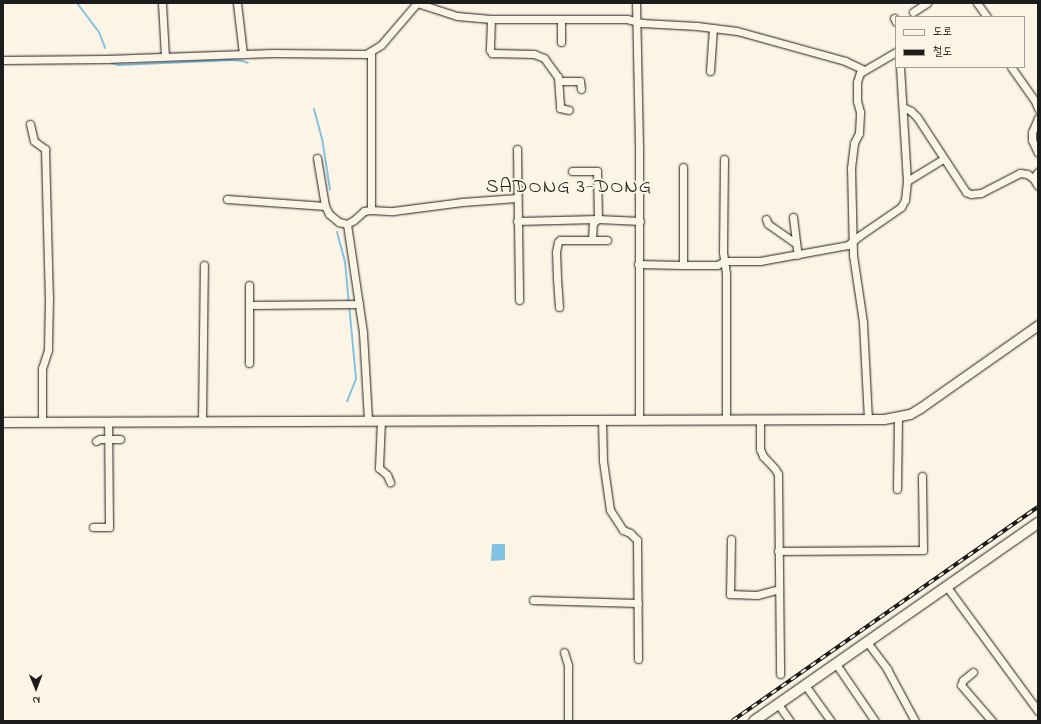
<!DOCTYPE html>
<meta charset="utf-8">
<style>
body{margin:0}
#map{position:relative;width:1041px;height:724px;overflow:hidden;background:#fcf5e5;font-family:"Indie Flower","Poor Story",sans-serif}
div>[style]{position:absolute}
.water>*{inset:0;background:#82c2e2}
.stream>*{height:2px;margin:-1px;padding:0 1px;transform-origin:1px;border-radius:1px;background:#82c2e2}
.roads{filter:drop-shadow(0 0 1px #1c1c1c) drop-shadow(0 0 1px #1c1c1c)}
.minor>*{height:7px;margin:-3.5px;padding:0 3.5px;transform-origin:3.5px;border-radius:3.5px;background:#fcf5e5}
.tertiary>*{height:9px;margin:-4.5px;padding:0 4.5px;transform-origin:4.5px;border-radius:4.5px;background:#fcf5e5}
.secondary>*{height:10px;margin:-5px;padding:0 5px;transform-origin:5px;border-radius:5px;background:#fcf5e5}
.rail>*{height:3.5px;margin-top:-1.75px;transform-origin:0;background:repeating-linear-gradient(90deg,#fcf5e5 0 6px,#1c1c1c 0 12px);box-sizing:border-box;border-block:1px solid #1c1c1c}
span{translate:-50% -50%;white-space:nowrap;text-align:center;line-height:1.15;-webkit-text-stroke:4px #fcf5e5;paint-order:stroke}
.quarter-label{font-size:20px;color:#1c1c1c;letter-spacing:1px}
.frame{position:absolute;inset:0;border:4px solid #1c1c1c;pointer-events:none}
.legend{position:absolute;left:895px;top:16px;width:130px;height:52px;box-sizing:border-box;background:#fcf5e5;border:1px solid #a29e95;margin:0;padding:5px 7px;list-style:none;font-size:12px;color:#1c1c1c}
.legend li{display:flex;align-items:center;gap:8px;height:20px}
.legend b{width:20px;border:1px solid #a29e95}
.north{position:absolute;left:16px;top:668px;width:40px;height:40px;-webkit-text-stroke:3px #fcf5e5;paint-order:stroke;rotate:179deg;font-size:11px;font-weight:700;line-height:16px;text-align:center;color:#1c1c1c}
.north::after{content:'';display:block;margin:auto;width:14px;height:18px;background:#1c1c1c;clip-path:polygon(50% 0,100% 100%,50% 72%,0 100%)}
</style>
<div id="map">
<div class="water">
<i style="clip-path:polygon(492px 544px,505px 544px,505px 560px,491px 561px)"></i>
</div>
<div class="stream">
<i style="left:77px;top:3px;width:36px;rotate:53deg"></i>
<i style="left:99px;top:32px;width:17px;rotate:69deg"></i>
<i style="left:112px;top:63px;width:7px;rotate:16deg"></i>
<i style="left:119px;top:65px;width:113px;rotate:-2.5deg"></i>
<i style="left:232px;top:60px;width:11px;rotate:5deg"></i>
<i style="left:243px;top:61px;width:5px;rotate:22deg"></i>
<i style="left:314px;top:109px;width:30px;rotate:75deg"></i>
<i style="left:322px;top:138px;width:52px;rotate:81.1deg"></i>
<i style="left:337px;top:232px;width:31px;rotate:75deg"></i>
<i style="left:345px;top:262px;width:118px;rotate:84.6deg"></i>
<i style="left:356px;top:379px;width:24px;rotate:112deg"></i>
</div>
<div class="roads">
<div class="minor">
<i style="left:162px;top:3px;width:53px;rotate:86.8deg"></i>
<i style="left:237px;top:3px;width:51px;rotate:83.3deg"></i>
<i style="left:636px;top:3px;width:148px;rotate:88.8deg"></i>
<i style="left:639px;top:151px;width:269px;rotate:90deg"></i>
<i style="left:977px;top:3px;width:17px;rotate:54deg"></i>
<i style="left:913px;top:12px;width:17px;rotate:-33deg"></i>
<i style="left:894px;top:18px;width:4px;rotate:63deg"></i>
<i style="left:491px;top:19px;width:31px;rotate:92deg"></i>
<i style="left:490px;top:50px;width:4px;rotate:56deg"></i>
<i style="left:492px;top:53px;width:42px;rotate:1.4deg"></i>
<i style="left:534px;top:54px;width:11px;rotate:22deg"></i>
<i style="left:544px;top:58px;width:24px;rotate:54deg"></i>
<i style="left:558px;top:77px;width:31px;rotate:86deg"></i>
<i style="left:560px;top:108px;width:9px;rotate:13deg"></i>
<i style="left:561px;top:19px;width:23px;rotate:90deg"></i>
<i style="left:3px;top:60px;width:103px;rotate:-0.6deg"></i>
<i style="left:106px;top:59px;width:167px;rotate:-2.1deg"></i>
<i style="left:273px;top:53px;width:93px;rotate:0.6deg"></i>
<i style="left:366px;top:54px;width:17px;rotate:-31deg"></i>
<i style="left:381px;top:45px;width:55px;rotate:-49.4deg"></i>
<i style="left:417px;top:3px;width:42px;rotate:18deg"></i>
<i style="left:457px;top:16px;width:34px;rotate:5deg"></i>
<i style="left:491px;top:19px;width:136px"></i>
<i style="left:627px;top:19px;width:16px;rotate:15deg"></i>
<i style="left:642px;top:23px;width:55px;rotate:3.1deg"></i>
<i style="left:697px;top:26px;width:40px;rotate:7.1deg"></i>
<i style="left:737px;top:31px;width:112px;rotate:15.5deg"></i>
<i style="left:845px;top:61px;width:21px;rotate:25deg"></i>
<i style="left:900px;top:67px;width:114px;rotate:86.5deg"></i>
<i style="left:1011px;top:67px;width:42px;rotate:54.8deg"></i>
<i style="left:1035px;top:101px;width:8px;rotate:67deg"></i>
<i style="left:710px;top:71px;width:43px;rotate:-86deg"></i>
<i style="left:559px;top:81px;width:21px"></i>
<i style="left:580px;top:81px;width:8px;rotate:83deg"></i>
<i style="left:903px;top:107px;width:9px;rotate:27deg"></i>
<i style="left:911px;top:111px;width:8px;rotate:45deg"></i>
<i style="left:917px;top:117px;width:90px;rotate:56.8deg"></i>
<i style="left:966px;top:192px;width:5px;rotate:22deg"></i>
<i style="left:971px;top:194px;width:10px;rotate:-6deg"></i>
<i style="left:981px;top:193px;width:44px;rotate:-27.1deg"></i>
<i style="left:1020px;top:173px;width:7px;rotate:8deg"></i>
<i style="left:1027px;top:174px;width:7px;rotate:34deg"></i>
<i style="left:1038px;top:118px;width:15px;rotate:113deg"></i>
<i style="left:1032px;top:132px;width:8px;rotate:90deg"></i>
<i style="left:1032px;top:140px;width:14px;rotate:65deg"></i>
<i style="left:30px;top:124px;width:17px;rotate:77deg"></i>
<i style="left:34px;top:141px;width:14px;rotate:36deg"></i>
<i style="left:45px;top:149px;width:148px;rotate:88.5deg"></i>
<i style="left:49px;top:297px;width:53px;rotate:91.1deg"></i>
<i style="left:48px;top:350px;width:19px;rotate:108deg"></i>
<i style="left:42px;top:368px;width:54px;rotate:90deg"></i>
<i style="left:517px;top:149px;width:151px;rotate:89.2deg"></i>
<i style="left:317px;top:158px;width:49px;rotate:80.5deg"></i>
<i style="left:325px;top:206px;width:9px;rotate:63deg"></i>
<i style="left:329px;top:214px;width:13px;rotate:39deg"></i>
<i style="left:339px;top:222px;width:8px;rotate:14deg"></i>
<i style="left:347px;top:224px;width:8px;rotate:-30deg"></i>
<i style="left:354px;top:220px;width:13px;rotate:-42deg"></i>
<i style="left:364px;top:211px;width:7px;rotate:-8deg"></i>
<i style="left:371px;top:210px;width:157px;rotate:-90deg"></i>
<i style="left:724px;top:159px;width:93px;rotate:90.6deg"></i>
<i style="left:723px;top:252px;width:22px;rotate:82deg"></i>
<i style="left:726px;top:274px;width:145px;rotate:90deg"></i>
<i style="left:683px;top:167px;width:98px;rotate:90deg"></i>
<i style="left:683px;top:265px;width:34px"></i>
<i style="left:717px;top:265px;width:9px;rotate:-27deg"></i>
<i style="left:725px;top:261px;width:35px"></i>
<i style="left:760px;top:261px;width:89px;rotate:-10.3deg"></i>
<i style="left:848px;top:245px;width:14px;rotate:-39deg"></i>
<i style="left:859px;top:236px;width:51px;rotate:-34.6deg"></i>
<i style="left:901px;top:207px;width:8px;rotate:-60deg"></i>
<i style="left:905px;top:200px;width:19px;rotate:-84deg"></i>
<i style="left:907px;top:181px;width:42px;rotate:-31.4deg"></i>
<i style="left:572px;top:171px;width:25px"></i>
<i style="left:597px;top:171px;width:48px;rotate:88.8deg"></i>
<i style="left:598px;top:219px;width:42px;rotate:2.7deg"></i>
<i style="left:1038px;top:172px;width:8px;rotate:130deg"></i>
<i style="left:1033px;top:178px;width:9px;rotate:58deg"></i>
<i style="left:227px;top:199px;width:98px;rotate:4.1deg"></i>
<i style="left:371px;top:210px;width:22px;rotate:3deg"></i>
<i style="left:393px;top:211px;width:70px;rotate:-7.4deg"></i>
<i style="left:462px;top:202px;width:55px;rotate:-4.2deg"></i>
<i style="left:793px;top:217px;width:38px;rotate:83deg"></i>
<i style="left:766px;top:219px;width:5px;rotate:68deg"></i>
<i style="left:768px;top:224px;width:33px;rotate:35deg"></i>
<i style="left:517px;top:221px;width:81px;rotate:-1.4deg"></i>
<i style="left:347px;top:224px;width:110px;rotate:81.6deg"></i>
<i style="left:363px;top:333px;width:87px;rotate:86.7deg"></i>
<i style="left:592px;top:240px;width:17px;rotate:-87deg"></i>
<i style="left:593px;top:223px;width:6px;rotate:-39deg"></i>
<i style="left:638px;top:264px;width:45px;rotate:1.3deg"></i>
<i style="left:249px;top:285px;width:78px;rotate:90deg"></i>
<i style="left:249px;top:305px;width:110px;rotate:-0.5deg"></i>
<i style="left:559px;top:307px;width:29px;rotate:-94deg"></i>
<i style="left:557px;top:278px;width:26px;rotate:-92deg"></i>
<i style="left:556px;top:252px;width:10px;rotate:-79deg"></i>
<i style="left:558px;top:242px;width:3px;rotate:-45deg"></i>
<i style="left:560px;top:240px;width:47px"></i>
<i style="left:760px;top:419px;width:30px;rotate:90deg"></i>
<i style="left:760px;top:449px;width:8px;rotate:67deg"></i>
<i style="left:763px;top:456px;width:18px;rotate:47deg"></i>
<i style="left:775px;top:469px;width:6px;rotate:59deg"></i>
<i style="left:778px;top:474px;width:200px;rotate:89.4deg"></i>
<i style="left:868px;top:419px;width:97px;rotate:-93deg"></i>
<i style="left:863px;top:322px;width:68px;rotate:-98.5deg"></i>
<i style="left:853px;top:255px;width:87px;rotate:-91.3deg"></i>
<i style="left:851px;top:168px;width:25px;rotate:-83deg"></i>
<i style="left:854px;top:143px;width:11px;rotate:-63deg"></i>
<i style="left:859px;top:133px;width:21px;rotate:-87deg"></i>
<i style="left:860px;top:112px;width:11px;rotate:-105deg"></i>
<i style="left:857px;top:101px;width:19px;rotate:-90deg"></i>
<i style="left:857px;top:82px;width:9px;rotate:-72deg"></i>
<i style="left:860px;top:73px;width:42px;rotate:-30.3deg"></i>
<i style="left:381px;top:420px;width:48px;rotate:92.4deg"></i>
<i style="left:379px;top:468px;width:11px;rotate:41deg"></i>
<i style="left:387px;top:475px;width:8px;rotate:67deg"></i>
<i style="left:602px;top:420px;width:41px;rotate:88.6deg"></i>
<i style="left:603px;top:461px;width:49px;rotate:81.9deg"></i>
<i style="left:610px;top:510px;width:24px;rotate:57deg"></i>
<i style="left:623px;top:530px;width:8px;rotate:23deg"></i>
<i style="left:630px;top:533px;width:10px;rotate:45deg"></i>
<i style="left:637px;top:540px;width:119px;rotate:89.5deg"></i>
<i style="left:202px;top:421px;width:156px;rotate:-89.3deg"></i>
<i style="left:96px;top:441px;width:4px;rotate:-27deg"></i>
<i style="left:100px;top:439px;width:20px"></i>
<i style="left:897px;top:489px;width:73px;rotate:-89.2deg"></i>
<i style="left:93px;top:527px;width:16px"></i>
<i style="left:109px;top:527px;width:105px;rotate:-90.5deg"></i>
<i style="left:731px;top:539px;width:55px;rotate:91deg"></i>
<i style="left:730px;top:594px;width:27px;rotate:2deg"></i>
<i style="left:757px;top:595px;width:23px;rotate:-15deg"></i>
<i style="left:778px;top:551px;width:145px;rotate:-0.4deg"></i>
<i style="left:923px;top:550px;width:74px;rotate:-90.8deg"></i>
<i style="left:947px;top:587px;width:154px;rotate:53.7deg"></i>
<i style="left:533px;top:600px;width:105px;rotate:1.6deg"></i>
<i style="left:867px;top:642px;width:34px;rotate:53deg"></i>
<i style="left:887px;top:669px;width:59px;rotate:61.7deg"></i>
<i style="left:564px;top:652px;width:14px;rotate:73deg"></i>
<i style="left:568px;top:665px;width:56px;rotate:90deg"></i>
<i style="left:836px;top:664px;width:69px;rotate:55.6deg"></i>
<i style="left:973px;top:672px;width:13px;rotate:141deg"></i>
<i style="left:963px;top:680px;width:5px;rotate:112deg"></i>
<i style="left:961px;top:685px;width:48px;rotate:49.3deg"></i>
<i style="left:805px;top:685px;width:44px;rotate:54.2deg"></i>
<i style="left:778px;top:704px;width:21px;rotate:55deg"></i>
</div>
<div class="tertiary">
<i style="left:3px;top:422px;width:881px;rotate:-0.2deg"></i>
<i style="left:884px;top:419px;width:26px;rotate:-11deg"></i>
<i style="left:910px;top:414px;width:12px;rotate:-31deg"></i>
<i style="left:920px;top:408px;width:144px;rotate:-35.1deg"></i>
</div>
<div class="secondary">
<i style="left:754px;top:721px;width:346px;rotate:-34.9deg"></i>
</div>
</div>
<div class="rail">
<i style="left:732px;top:721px;width:373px;rotate:-35deg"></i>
</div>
<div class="quarter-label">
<span style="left:569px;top:187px">SADONG 3-DONG</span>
</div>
<div class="frame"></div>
<ul class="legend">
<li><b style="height:5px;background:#fcf5e5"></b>도로</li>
<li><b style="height:5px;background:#1c1c1c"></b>철도</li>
</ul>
<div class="north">N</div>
</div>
